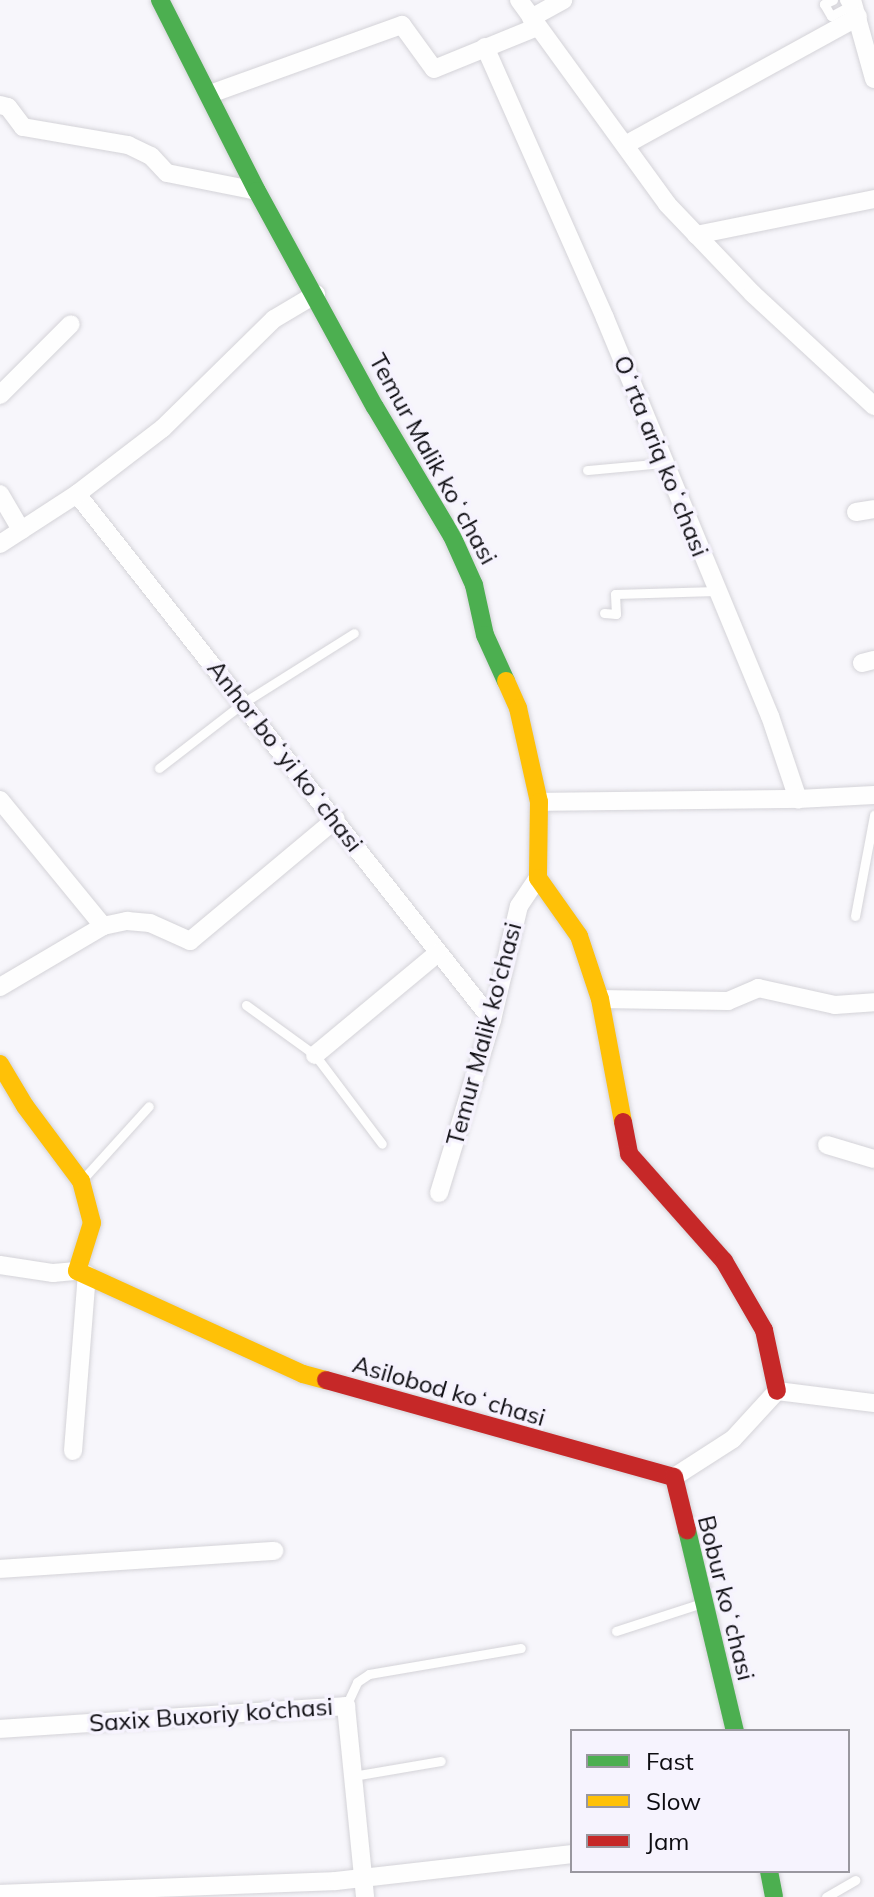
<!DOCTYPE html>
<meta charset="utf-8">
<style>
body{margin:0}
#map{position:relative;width:874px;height:1897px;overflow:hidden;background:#f7f6fb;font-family:Mulish,sans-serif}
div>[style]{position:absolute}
.roads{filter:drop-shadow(0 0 2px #d4d3d8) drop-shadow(0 0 2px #d4d3d8)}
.lane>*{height:9px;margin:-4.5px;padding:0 4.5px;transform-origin:4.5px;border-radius:4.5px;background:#fefefe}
.street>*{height:18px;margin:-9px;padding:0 9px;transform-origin:9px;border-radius:9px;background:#fefefe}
.fast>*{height:18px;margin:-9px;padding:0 9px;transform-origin:9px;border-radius:9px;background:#4caf50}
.slow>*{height:18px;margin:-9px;padding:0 9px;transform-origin:9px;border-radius:9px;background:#ffc107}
.jam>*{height:18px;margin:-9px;padding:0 9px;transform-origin:9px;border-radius:9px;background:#c62828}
span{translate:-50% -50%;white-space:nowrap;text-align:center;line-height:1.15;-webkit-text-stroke:7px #f6f3fe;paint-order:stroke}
.street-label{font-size:24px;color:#0d0c11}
.legend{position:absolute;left:570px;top:1729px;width:280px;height:144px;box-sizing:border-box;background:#f6f3fe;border:2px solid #99979f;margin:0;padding:10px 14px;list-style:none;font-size:24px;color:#0d0c11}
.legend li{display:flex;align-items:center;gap:16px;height:40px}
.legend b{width:40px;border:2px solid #99979f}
</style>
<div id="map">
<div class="roads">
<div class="lane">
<i style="left:833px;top:0;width:10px;rotate:156deg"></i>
<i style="left:824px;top:4px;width:14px;rotate:60deg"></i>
<i style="left:831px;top:16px;width:19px;rotate:-28deg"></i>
<i style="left:848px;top:7px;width:8px;rotate:-120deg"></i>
<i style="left:587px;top:470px;width:77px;rotate:-5.2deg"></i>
<i style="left:604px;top:613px;width:12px;rotate:5deg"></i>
<i style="left:616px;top:614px;width:20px;rotate:-93deg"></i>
<i style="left:615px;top:594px;width:101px;rotate:-1.7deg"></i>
<i style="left:159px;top:768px;width:106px;rotate:-37.7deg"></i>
<i style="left:243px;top:703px;width:131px;rotate:-32.2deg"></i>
<i style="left:855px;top:916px;width:103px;rotate:-79.3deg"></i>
<i style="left:246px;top:1005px;width:85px;rotate:35.9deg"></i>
<i style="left:315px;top:1055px;width:111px;rotate:53deg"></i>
<i style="left:83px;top:1179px;width:98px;rotate:-47.9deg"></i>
<i style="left:616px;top:1631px;width:90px;rotate:-18deg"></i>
<i style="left:346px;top:1706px;width:26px;rotate:-65deg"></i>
<i style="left:357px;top:1682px;width:14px;rotate:-34deg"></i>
<i style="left:369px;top:1674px;width:154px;rotate:-9.7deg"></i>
<i style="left:353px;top:1776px;width:89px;rotate:-9.7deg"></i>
<i style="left:826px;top:1897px;width:34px;rotate:-30deg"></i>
</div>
<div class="street">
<i style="left:519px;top:0;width:252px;rotate:54deg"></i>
<i style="left:667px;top:204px;width:124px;rotate:46.3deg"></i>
<i style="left:753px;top:294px;width:165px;rotate:42.8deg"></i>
<i style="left:852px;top:0;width:82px;rotate:74.4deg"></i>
<i style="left:531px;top:18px;width:37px;rotate:-29deg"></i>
<i style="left:485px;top:47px;width:296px;rotate:66.1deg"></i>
<i style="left:605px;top:318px;width:431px;rotate:67.5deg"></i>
<i style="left:770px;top:716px;width:88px;rotate:71.4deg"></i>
<i style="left:798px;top:799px;width:76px;rotate:-3deg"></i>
<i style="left:210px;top:94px;width:204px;rotate:-19.8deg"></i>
<i style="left:402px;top:25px;width:54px;rotate:54deg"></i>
<i style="left:434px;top:69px;width:111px;rotate:-22.2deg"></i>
<i style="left:0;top:105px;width:8px;rotate:14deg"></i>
<i style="left:8px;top:107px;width:25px;rotate:53deg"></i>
<i style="left:23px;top:127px;width:107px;rotate:9.7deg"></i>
<i style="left:128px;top:145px;width:25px;rotate:26deg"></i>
<i style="left:151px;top:156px;width:23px;rotate:47deg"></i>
<i style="left:167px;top:173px;width:92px;rotate:11.3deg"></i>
<i style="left:625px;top:145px;width:266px;rotate:-28.8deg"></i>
<i style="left:696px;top:235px;width:182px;rotate:-11.4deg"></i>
<i style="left:0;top:395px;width:100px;rotate:-45deg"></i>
<i style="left:0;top:494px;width:42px;rotate:59.7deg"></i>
<i style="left:77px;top:494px;width:670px;rotate:51.73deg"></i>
<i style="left:856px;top:512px;width:18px;rotate:-9deg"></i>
<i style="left:0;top:544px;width:92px;rotate:-33deg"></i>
<i style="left:77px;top:494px;width:108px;rotate:-37.5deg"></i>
<i style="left:163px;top:428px;width:156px;rotate:-44.5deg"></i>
<i style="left:274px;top:319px;width:49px;rotate:-30.8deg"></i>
<i style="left:862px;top:663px;width:12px;rotate:-14deg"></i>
<i style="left:0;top:800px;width:163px;rotate:50.7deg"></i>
<i style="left:539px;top:802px;width:259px;rotate:-0.7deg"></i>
<i style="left:0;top:987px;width:120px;rotate:-30.6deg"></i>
<i style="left:103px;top:926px;width:25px;rotate:-12deg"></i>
<i style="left:127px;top:921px;width:23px;rotate:5deg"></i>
<i style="left:150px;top:923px;width:44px;rotate:24.2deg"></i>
<i style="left:190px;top:941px;width:190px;rotate:-39.9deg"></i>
<i style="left:600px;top:999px;width:128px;rotate:0.9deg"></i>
<i style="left:728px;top:1001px;width:33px;rotate:-23deg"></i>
<i style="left:758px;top:988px;width:79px;rotate:12.4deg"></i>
<i style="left:835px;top:1005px;width:39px;rotate:-4deg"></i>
<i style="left:315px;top:1055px;width:160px;rotate:-39.7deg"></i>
<i style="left:827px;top:1145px;width:49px;rotate:16.6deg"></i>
<i style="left:439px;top:1193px;width:181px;rotate:-73deg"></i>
<i style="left:492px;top:1020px;width:117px;rotate:-76.7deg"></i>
<i style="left:519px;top:906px;width:34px;rotate:-56deg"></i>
<i style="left:0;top:1265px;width:54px;rotate:8.6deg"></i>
<i style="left:53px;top:1273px;width:24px;rotate:-5deg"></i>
<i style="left:73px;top:1451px;width:177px;rotate:-85.5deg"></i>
<i style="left:674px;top:1477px;width:70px;rotate:-32.8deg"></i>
<i style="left:733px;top:1439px;width:65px;rotate:-47.5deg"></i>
<i style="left:777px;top:1391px;width:98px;rotate:7.1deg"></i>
<i style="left:0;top:1569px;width:275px;rotate:-3.8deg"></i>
<i style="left:0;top:1729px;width:347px;rotate:-3.8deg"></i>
<i style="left:346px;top:1706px;width:192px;rotate:84.3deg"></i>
<i style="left:0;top:1894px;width:336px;rotate:-2.2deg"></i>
<i style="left:336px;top:1881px;width:238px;rotate:-6.5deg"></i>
</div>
<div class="fast">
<i style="left:160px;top:0;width:214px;rotate:63.1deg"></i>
<i style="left:257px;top:191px;width:246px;rotate:61.4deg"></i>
<i style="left:375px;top:407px;width:150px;rotate:59.2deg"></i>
<i style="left:452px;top:536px;width:54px;rotate:65.8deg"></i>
<i style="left:474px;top:585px;width:51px;rotate:77.6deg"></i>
<i style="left:485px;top:635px;width:51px;rotate:65.5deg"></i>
<i style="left:687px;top:1530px;width:207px;rotate:76.6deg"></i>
<i style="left:769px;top:1871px;width:26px;rotate:79deg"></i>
</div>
<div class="slow">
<i style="left:506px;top:681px;width:30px;rotate:66deg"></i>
<i style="left:518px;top:708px;width:96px;rotate:77.4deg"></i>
<i style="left:539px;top:802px;width:76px;rotate:90.8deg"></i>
<i style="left:538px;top:878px;width:71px;rotate:54.7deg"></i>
<i style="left:579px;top:936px;width:66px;rotate:71.6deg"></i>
<i style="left:600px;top:999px;width:125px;rotate:79.4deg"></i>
<i style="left:0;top:1064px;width:49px;rotate:59.2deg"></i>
<i style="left:25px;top:1106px;width:94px;rotate:53.3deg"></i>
<i style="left:81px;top:1181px;width:43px;rotate:75.3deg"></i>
<i style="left:92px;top:1223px;width:50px;rotate:107.4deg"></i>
<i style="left:77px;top:1271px;width:248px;rotate:24.5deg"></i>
<i style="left:303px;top:1374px;width:24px;rotate:15deg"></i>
</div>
<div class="jam">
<i style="left:623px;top:1122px;width:33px;rotate:79deg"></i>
<i style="left:629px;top:1154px;width:143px;rotate:48.4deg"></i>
<i style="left:724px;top:1261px;width:80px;rotate:59.9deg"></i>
<i style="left:764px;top:1330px;width:62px;rotate:78deg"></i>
<i style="left:326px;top:1380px;width:361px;rotate:15.6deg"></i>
<i style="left:674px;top:1477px;width:55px;rotate:76.2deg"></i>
</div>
</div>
<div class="street-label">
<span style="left:661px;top:456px;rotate:68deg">Oʻrta ariq koʻchasi</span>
<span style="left:433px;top:459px;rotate:61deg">Temur Malik koʻchasi</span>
<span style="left:285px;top:756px;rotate:52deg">Anhor boʻyi koʻchasi</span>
<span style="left:484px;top:1034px;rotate:-75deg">Temur Malik ko'chasi</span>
<span style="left:449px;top:1391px;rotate:16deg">Asilobod koʻchasi</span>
<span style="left:726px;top:1598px;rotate:76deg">Bobur koʻchasi</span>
<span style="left:211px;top:1715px;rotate:-4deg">Saxix Buxoriy ko‘chasi</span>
</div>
<ul class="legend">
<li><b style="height:10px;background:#4caf50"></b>Fast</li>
<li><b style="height:10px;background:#ffc107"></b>Slow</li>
<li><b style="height:10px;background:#c62828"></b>Jam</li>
</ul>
</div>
